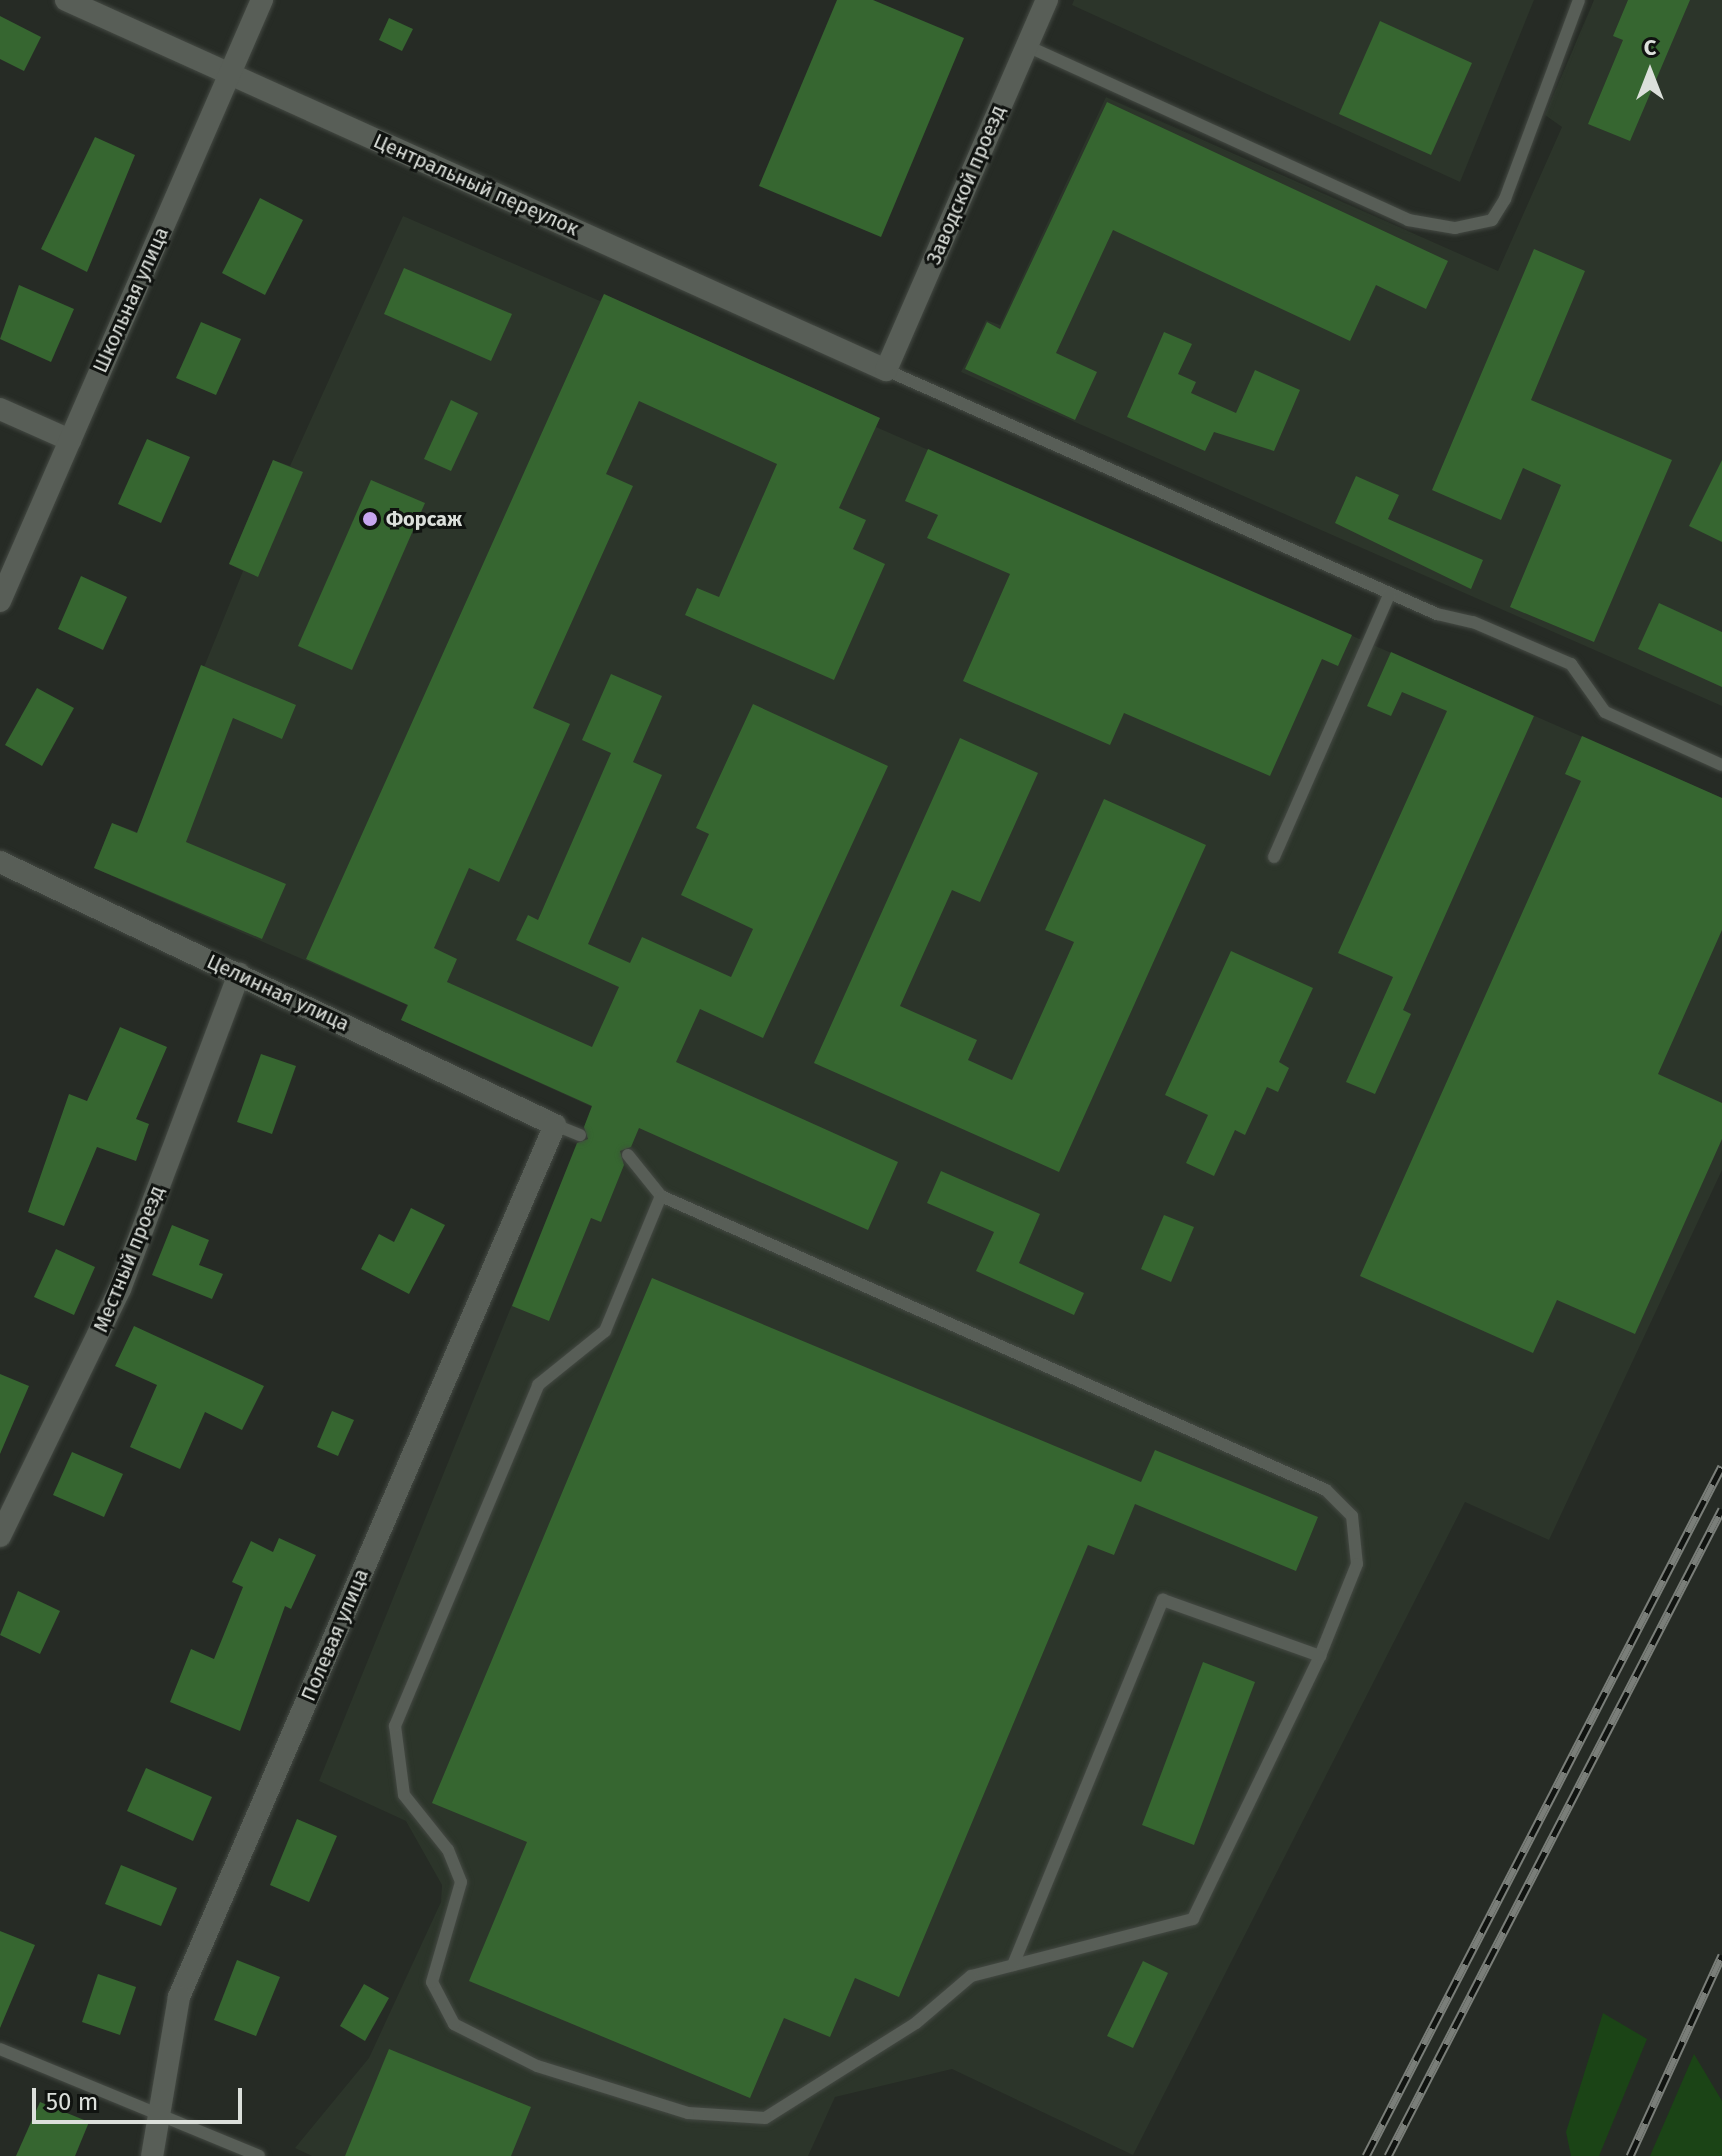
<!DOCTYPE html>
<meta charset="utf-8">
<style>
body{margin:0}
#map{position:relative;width:1722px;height:2156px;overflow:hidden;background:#262b25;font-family:"Fira Sans",sans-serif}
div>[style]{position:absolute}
.built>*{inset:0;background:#2c352a}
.green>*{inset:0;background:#1b4416}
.building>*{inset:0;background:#366630}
.roads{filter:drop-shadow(0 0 2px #444943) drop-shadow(0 0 2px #444943)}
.service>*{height:12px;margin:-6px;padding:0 6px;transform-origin:6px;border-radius:6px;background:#585e57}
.minor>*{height:22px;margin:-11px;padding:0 11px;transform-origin:11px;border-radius:11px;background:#585e57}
.rail>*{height:9px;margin-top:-4.5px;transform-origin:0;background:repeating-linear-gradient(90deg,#101310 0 18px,#7a7e79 0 36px);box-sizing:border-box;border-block:2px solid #7a7e79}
.dots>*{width:22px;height:22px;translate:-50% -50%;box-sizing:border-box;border:4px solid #101310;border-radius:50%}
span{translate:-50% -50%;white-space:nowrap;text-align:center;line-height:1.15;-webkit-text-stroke:6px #101310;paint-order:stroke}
.street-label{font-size:20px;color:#dce0db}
.poi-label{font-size:20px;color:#dce0db;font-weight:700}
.left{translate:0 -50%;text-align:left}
.north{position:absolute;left:1610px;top:32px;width:80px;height:80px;-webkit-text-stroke:6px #101310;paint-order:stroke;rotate:0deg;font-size:22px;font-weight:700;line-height:32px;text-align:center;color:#dce0db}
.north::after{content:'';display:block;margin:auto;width:28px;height:36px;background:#dce0db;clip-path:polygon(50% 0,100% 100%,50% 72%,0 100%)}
.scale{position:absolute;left:32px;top:2088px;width:210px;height:36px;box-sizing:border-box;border:4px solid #dce0db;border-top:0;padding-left:10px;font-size:24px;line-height:28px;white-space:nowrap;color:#dce0db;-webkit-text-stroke:6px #101310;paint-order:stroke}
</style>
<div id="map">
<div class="built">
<i style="clip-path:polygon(1074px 0,1534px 0,1460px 182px,1072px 5px)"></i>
<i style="clip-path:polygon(1594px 0,1722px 0,1722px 706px,961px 372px,986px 320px,1000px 325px,1106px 97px,1498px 271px,1562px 127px,1545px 115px)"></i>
<i style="clip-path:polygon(403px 216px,600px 301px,604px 294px,880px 418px,876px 427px,1722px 798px,1722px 1170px,1549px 1540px,1465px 1502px,1133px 2155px,952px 2069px,835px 2097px,808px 2156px,312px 2156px,295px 2148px,369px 2058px,441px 1902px,442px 1885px,406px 1821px,319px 1781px,592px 1107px,401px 1020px,407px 1005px,94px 868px,112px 823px,137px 832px,243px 571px,229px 564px,273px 460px,290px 466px)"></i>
</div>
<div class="green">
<i style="clip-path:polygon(1603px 2013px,1647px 2039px,1599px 2156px,1571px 2156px,1566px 2132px)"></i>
<i style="clip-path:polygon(1694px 2054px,1722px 2101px,1722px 2156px,1650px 2156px)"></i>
</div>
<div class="building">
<i style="clip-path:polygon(837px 0,873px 0,964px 38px,881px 237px,759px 186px)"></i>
<i style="clip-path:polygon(1628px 0,1690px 0,1630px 141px,1588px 124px,1623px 40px,1613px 36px)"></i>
<i style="clip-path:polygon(0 16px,41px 37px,24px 71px,0 59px)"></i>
<i style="clip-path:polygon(389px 18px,413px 29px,402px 51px,379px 40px)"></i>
<i style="clip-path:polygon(1380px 21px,1472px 63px,1431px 155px,1339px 114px)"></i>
<i style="clip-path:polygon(1107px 102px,1448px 261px,1426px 309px,1376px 285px,1350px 341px,1113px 230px,1056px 353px,1097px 372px,1075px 420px,965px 369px,987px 322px,1000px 329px)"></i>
<i style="clip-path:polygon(95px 137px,135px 155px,87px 272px,41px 249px)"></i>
<i style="clip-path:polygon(260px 198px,303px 220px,265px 295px,222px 273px)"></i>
<i style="clip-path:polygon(1534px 249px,1585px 271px,1531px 400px,1672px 460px,1594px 642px,1510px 607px,1561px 485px,1523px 468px,1501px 520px,1432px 490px)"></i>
<i style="clip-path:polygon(404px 268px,512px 314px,491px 361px,384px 314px)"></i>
<i style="clip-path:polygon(19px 285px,74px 309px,51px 362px,0 339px)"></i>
<i style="clip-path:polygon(604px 294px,880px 418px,839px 508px,866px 520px,853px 549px,885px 564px,834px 680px,685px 615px,697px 588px,719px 597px,777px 464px,639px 401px,606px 474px,633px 486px,533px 708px,570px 724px,499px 882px,469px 868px,434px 948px,457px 959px,447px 982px,592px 1047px,619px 987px,516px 940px,528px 915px,538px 920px,611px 753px,582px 740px,611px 674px,662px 696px,633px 762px,662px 775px,588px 944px,630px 963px,642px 937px,731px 977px,753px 929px,681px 895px,709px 834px,696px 828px,753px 704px,888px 766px,763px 1038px,700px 1009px,676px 1062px,898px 1162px,868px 1230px,639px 1128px,631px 1147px,620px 1151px,624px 1165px,601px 1222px,591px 1218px,549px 1321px,512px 1306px,577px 1143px,588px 1139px,584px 1127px,592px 1106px,401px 1020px,408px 1005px,306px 959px)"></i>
<i style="clip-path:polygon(201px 322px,241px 339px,216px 395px,176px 378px)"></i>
<i style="clip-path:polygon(1164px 332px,1192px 344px,1178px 374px,1196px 382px,1191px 393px,1236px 413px,1255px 370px,1300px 390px,1274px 451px,1214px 432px,1205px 451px,1127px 417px)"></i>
<i style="clip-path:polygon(451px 400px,478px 413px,451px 471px,424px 459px)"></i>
<i style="clip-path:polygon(147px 439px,190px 457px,161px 523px,118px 504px)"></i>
<i style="clip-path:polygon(928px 449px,1352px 635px,1338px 666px,1322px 659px,1270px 776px,1124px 713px,1110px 745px,963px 681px,1010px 574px,927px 538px,938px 515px,905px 501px)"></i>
<i style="clip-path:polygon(273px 460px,303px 472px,258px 577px,229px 564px)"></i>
<i style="clip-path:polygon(1722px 460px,1722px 542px,1689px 526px)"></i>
<i style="clip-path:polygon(1356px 476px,1399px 495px,1388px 519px,1483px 560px,1471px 589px,1335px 523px)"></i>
<i style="clip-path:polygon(371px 480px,425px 503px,352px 670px,298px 646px)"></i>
<i style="clip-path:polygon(81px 576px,127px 597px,103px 650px,58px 629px)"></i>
<i style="clip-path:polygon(1659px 603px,1722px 632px,1722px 687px,1638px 649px)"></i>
<i style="clip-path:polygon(1391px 652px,1534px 716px,1403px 1010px,1411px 1014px,1375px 1094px,1346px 1082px,1393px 977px,1338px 953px,1447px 711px,1402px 692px,1391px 716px,1367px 706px)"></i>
<i style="clip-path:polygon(201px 665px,296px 705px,282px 739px,233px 718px,186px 842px,286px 884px,262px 939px,94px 868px,112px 823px,137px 833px)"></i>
<i style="clip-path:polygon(37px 688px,74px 708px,42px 766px,5px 745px)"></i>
<i style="clip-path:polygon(1582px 736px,1722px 798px,1722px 930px,1658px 1074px,1722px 1103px,1722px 1139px,1635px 1334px,1557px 1300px,1533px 1353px,1360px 1276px,1581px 781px,1565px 774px)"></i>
<i style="clip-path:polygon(960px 738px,1038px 773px,980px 902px,952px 890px,900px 1006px,977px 1040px,968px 1060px,1012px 1080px,1074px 942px,1045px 930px,1104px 799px,1206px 845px,1059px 1172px,814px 1063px)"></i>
<i style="clip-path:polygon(1231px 951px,1313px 988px,1279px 1062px,1289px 1068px,1278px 1092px,1267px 1087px,1245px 1135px,1235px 1130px,1214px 1176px,1186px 1163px,1208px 1115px,1165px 1095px)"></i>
<i style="clip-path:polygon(120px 1027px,167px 1047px,136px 1119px,149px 1124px,136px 1161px,97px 1147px,64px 1226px,28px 1212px,69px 1094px,87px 1101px)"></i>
<i style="clip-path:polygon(261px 1054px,296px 1066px,272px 1134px,237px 1122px)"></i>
<i style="clip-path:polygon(941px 1171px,1040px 1214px,1019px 1263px,1084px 1293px,1074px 1315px,976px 1271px,994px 1232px,927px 1203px)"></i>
<i style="clip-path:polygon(411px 1208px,445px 1225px,409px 1294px,361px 1269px,379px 1234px,394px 1242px)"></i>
<i style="clip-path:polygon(1164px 1215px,1194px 1227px,1171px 1282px,1141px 1269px)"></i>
<i style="clip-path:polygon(172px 1225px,209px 1240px,199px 1265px,223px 1274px,212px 1299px,152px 1275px)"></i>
<i style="clip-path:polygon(56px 1249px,95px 1267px,74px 1315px,34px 1297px)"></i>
<i style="clip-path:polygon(652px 1278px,1141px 1482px,1155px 1450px,1318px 1517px,1296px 1571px,1135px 1504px,1114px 1555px,1088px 1545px,899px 1997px,855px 1978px,830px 2037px,784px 2018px,750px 2098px,469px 1981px,527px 1842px,432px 1803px)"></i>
<i style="clip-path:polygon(134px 1326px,264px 1386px,242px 1430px,205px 1412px,180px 1469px,130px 1447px,157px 1385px,115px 1366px)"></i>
<i style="clip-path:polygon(0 1374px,29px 1386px,0 1454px)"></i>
<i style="clip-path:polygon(332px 1411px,354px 1420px,338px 1456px,317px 1447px)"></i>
<i style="clip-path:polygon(72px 1452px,123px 1474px,104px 1517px,53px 1495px)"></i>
<i style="clip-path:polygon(279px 1538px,316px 1555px,291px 1609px,285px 1606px,240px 1731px,170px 1702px,191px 1649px,214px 1659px,243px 1587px,232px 1582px,251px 1541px,273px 1552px)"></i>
<i style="clip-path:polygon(18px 1591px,60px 1611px,40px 1654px,0 1635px)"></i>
<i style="clip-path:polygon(1203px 1662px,1255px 1682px,1194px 1845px,1142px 1825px)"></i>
<i style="clip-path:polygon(146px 1768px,212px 1797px,193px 1841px,127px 1811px)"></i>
<i style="clip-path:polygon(297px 1819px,337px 1836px,309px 1902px,270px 1885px)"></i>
<i style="clip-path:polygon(121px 1865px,177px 1888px,161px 1926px,105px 1904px)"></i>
<i style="clip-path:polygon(0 1931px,35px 1945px,0 2028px)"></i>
<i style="clip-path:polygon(237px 1960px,280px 1977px,256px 2036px,214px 2020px)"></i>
<i style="clip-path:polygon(1143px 1961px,1168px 1973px,1133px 2048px,1107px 2036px)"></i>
<i style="clip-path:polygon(98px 1974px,136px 1987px,120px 2035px,82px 2022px)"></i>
<i style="clip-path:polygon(364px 1984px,389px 1998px,365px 2041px,340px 2026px)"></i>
<i style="clip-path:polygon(389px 2049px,531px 2107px,511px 2156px,345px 2156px)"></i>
<i style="clip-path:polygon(40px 2102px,89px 2122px,75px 2156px,16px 2156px)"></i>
</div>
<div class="roads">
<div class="service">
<i style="left:1027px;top:46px;width:419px;rotate:24.5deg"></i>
<i style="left:1408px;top:220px;width:48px;rotate:9.7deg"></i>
<i style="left:1455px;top:228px;width:38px;rotate:-12deg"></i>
<i style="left:1492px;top:220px;width:25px;rotate:-58deg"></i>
<i style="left:1505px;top:199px;width:212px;rotate:-69.6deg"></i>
<i style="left:886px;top:370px;width:603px;rotate:23.89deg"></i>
<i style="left:1437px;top:614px;width:37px;rotate:13deg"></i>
<i style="left:1473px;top:622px;width:107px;rotate:23.2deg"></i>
<i style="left:1571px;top:664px;width:59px;rotate:54.7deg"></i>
<i style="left:1605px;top:712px;width:128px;rotate:24.4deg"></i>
<i style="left:1274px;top:857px;width:288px;rotate:-66.3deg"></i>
<i style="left:555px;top:1125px;width:27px;rotate:22deg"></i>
<i style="left:628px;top:1155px;width:53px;rotate:51.2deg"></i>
<i style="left:661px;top:1196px;width:727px;rotate:23.85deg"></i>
<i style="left:1326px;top:1490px;width:37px;rotate:45deg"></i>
<i style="left:1352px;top:1516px;width:48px;rotate:84.1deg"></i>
<i style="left:1357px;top:1564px;width:99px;rotate:111.9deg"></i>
<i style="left:1320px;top:1656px;width:292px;rotate:115.8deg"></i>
<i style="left:1193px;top:1919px;width:229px;rotate:165.6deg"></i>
<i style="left:971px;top:1976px;width:72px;rotate:139.5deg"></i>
<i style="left:916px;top:2023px;width:178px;rotate:147.8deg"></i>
<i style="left:765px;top:2118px;width:77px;rotate:-176.3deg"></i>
<i style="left:688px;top:2113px;width:158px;rotate:-162.7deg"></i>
<i style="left:537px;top:2066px;width:93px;rotate:-153.2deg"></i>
<i style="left:454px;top:2024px;width:47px;rotate:-117.6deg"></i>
<i style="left:432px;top:1982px;width:104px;rotate:-73.8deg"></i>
<i style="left:461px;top:1882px;width:35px;rotate:-112deg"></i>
<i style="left:448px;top:1850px;width:70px;rotate:-128.7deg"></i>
<i style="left:404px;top:1795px;width:70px;rotate:-97.4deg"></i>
<i style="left:395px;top:1726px;width:370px;rotate:-67.2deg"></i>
<i style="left:538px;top:1385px;width:86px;rotate:-38.9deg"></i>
<i style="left:605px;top:1331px;width:146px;rotate:-67.5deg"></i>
<i style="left:1013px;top:1965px;width:395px;rotate:-67.7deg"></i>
<i style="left:1163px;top:1600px;width:167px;rotate:19.6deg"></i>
<i style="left:0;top:2049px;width:280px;rotate:22.4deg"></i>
</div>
<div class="minor">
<i style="left:66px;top:0;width:900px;rotate:24.29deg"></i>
<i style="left:886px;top:370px;width:404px;rotate:-66.5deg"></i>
<i style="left:0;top:409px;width:77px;rotate:23.9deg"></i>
<i style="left:0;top:601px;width:656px;rotate:-66.45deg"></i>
<i style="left:0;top:862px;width:614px;rotate:25.36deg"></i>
<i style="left:555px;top:1125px;width:950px;rotate:113.33deg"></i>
<i style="left:179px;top:1997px;width:161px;rotate:99.6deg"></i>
<i style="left:0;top:1536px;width:275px;rotate:-64.1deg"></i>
<i style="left:120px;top:1289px;width:337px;rotate:-69.3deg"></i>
</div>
</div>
<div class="rail">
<i style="left:1366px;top:2156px;width:776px;rotate:-62.71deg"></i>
<i style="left:1388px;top:2156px;width:728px;rotate:-62.7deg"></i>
<i style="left:1630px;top:2156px;width:221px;rotate:-65.4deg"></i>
</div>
<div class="dots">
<i style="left:370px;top:519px;background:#c7a6ef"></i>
</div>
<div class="street-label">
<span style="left:476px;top:185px;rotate:24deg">Центральный переулок</span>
<span style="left:966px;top:185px;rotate:-67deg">Заводской проезд</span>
<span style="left:131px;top:300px;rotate:-66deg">Школьная улица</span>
<span style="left:278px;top:993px;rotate:25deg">Целинная улица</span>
<span style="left:129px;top:1259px;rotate:-68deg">Местный проезд</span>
<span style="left:335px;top:1635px;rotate:-67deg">Полевая улица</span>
</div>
<div class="poi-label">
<span class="left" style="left:386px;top:519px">Форсаж</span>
</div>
<div class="north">С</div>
<div class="scale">50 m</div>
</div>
